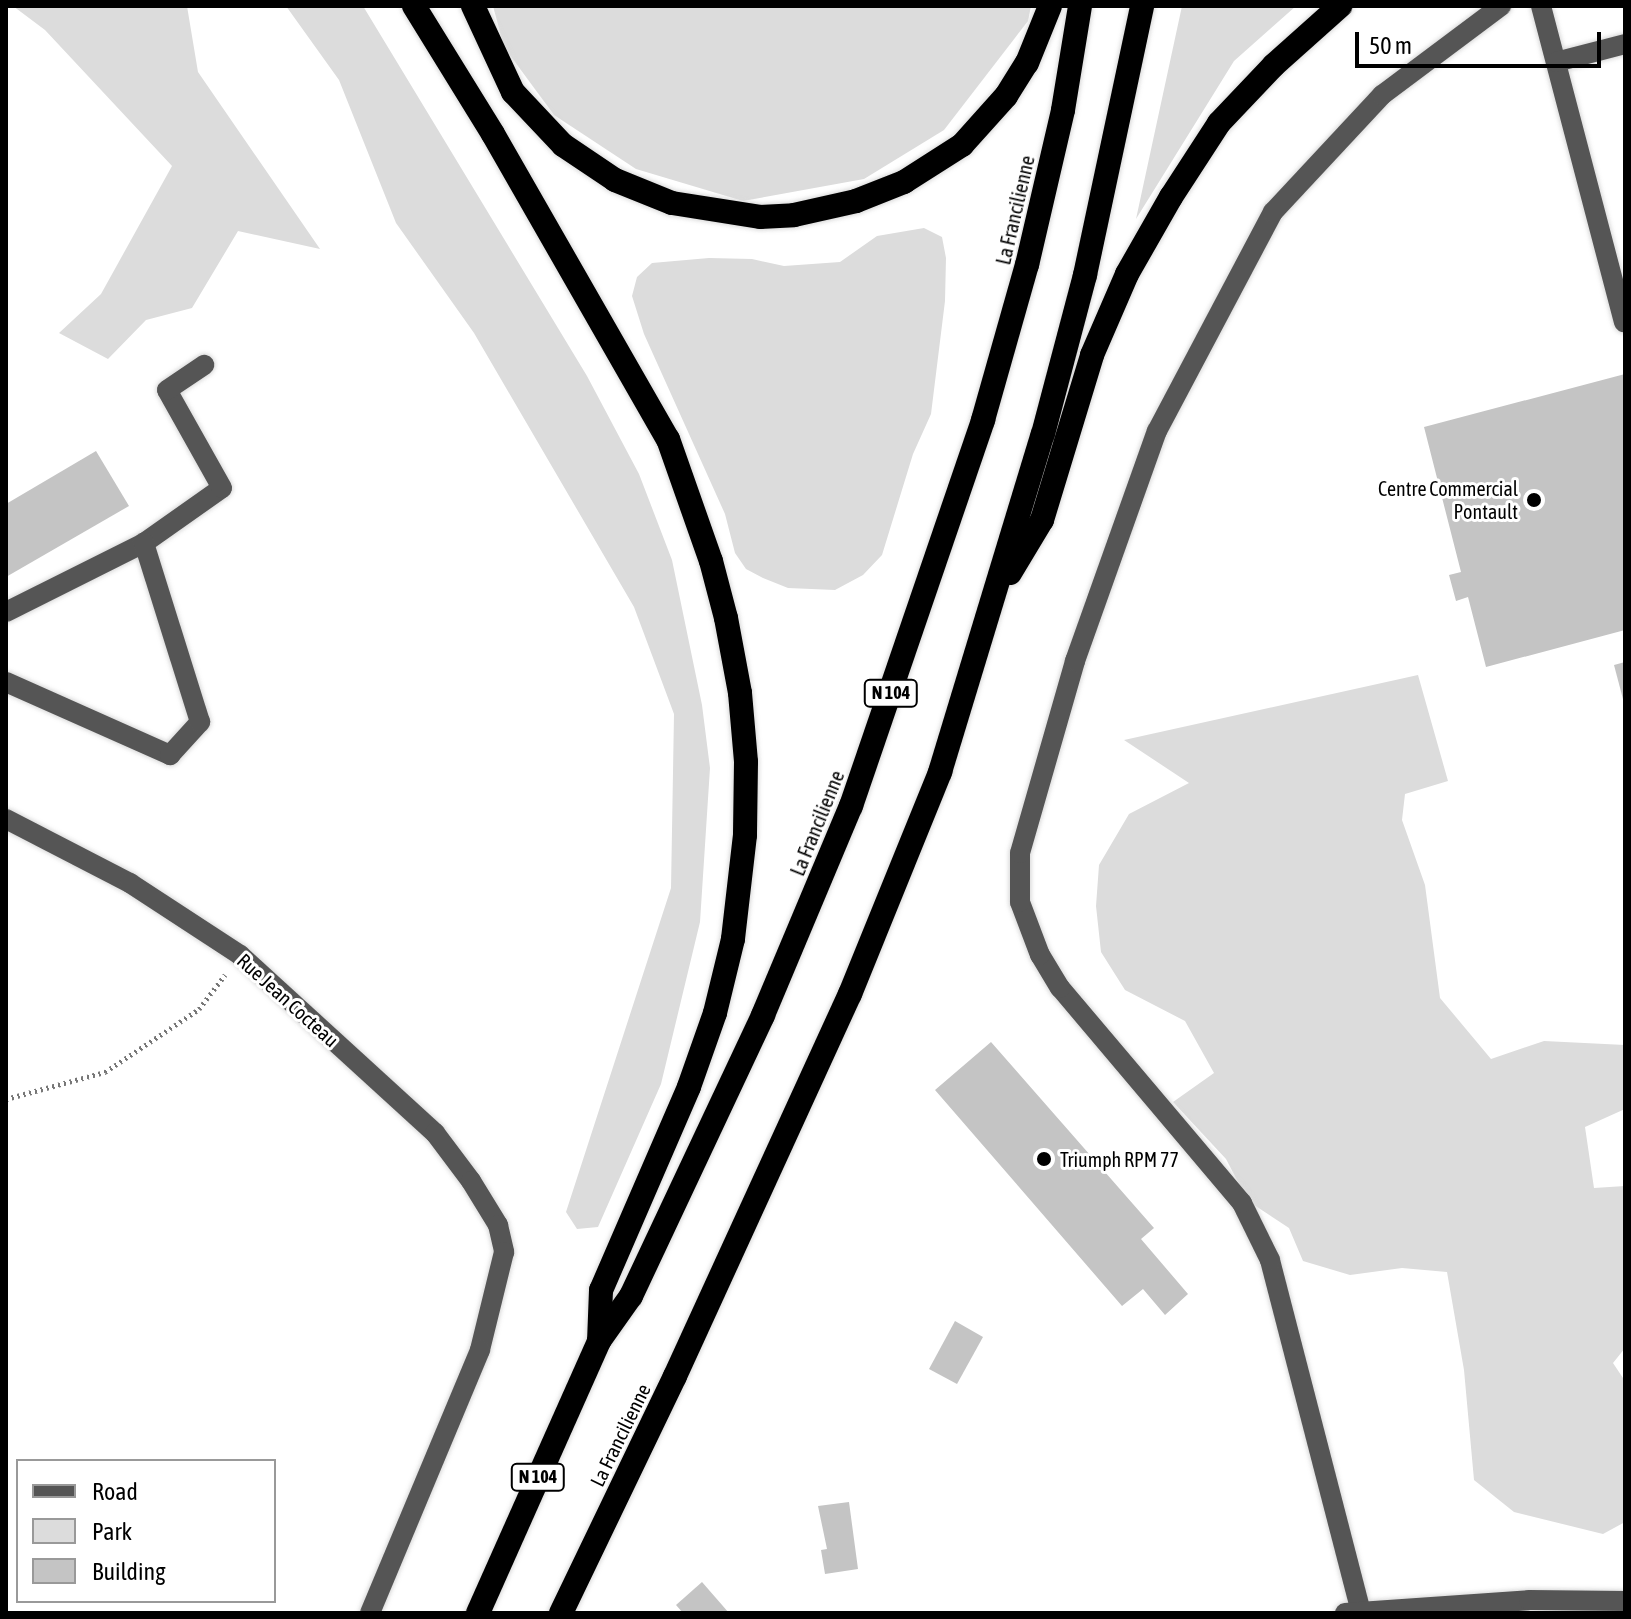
<!DOCTYPE html>
<style>
body{margin:0}
#map{position:relative;width:1631px;height:1619px;overflow:hidden;background:#fff;font-family:"Asap Condensed",sans-serif}
div>[style]{position:absolute}
.green>*{inset:0;background:#dcdcdc}
.building>*{inset:0;background:#c4c4c4}
.path>*{height:5px;margin-top:-2.5px;transform-origin:0;background:repeating-linear-gradient(90deg,#777 0 2px,transparent 0 6px)}
.roads{filter:drop-shadow(0 0 2px #dbdbdb) drop-shadow(0 0 2px #dbdbdb)}
.minor>*{height:20px;margin:-10px;padding:0 10px;transform-origin:10px;border-radius:10px;background:#555}
.highway>*{height:24px;margin:-12px;padding:0 12px;transform-origin:12px;border-radius:12px;background:#000}
.dots>*{width:22px;height:22px;translate:-50% -50%;box-sizing:border-box;border:4px solid #fff;border-radius:50%}
span{translate:-50% -50%;white-space:nowrap;text-align:center;line-height:1.15;-webkit-text-stroke:6px #fff;paint-order:stroke}
.shield-label span{padding:2px 6px;background:#fff;border:2px solid;border-radius:6px;-webkit-text-stroke-width:0}
.shield-label{font-size:18px;color:#000;font-weight:700}
.street-label{font-size:20px;color:#000}
.poi-label{font-size:20px;color:#000}
.right{translate:-100% -50%;text-align:right}
.left{translate:0 -50%;text-align:left}
.frame{position:absolute;inset:0;border:8px solid #000;pointer-events:none}
.legend{position:absolute;left:16px;top:1459px;width:260px;height:144px;box-sizing:border-box;background:#fff;border:2px solid #999;margin:0;padding:10px 14px;list-style:none;font-size:24px;color:#000}
.legend li{display:flex;align-items:center;gap:16px;height:40px}
.legend b{width:40px;border:2px solid #999}
.scale{position:absolute;left:1355px;top:32px;width:246px;height:36px;box-sizing:border-box;border:4px solid #000;border-top:0;padding-left:10px;font-size:24px;line-height:28px;white-space:nowrap;color:#000;-webkit-text-stroke:6px #fff;paint-order:stroke}
</style>
<div id="map">
<div class="green">
<i style="clip-path:polygon(13px 6px,187px 6px,198px 72px,320px 249px,238px 231px,192px 308px,146px 320px,108px 359px,59px 333px,101px 294px,172px 166px,45px 30px)"></i>
<i style="clip-path:polygon(286px 6px,363px 6px,587px 376px,639px 474px,672px 560px,702px 705px,710px 768px,700px 922px,661px 1084px,598px 1227px,577px 1229px,566px 1212px,671px 888px,674px 714px,634px 607px,474px 333px,396px 223px,339px 80px)"></i>
<i style="clip-path:polygon(493px 6px,1031px 6px,1028px 21px,944px 130px,864px 179px,743px 201px,636px 169px,554px 115px,504px 47px)"></i>
<i style="clip-path:polygon(1182px 6px,1296px 6px,1234px 61px,1136px 219px)"></i>
<i style="clip-path:polygon(924px 228px,942px 237px,946px 258px,945px 301px,931px 414px,913px 454px,882px 555px,863px 575px,835px 590px,788px 588px,763px 578px,746px 569px,735px 553px,725px 514px,644px 334px,632px 296px,637px 277px,652px 263px,709px 258px,752px 259px,784px 266px,840px 262px,877px 236px)"></i>
<i style="clip-path:polygon(1418px 675px,1448px 781px,1405px 794px,1402px 820px,1425px 885px,1440px 998px,1491px 1059px,1544px 1041px,1625px 1045px,1625px 1109px,1585px 1127px,1594px 1188px,1625px 1186px,1625px 1348px,1613px 1363px,1625px 1381px,1625px 1522px,1603px 1534px,1514px 1512px,1474px 1480px,1464px 1370px,1447px 1272px,1402px 1268px,1350px 1275px,1303px 1261px,1289px 1228px,1248px 1201px,1226px 1159px,1173px 1102px,1214px 1073px,1185px 1021px,1125px 990px,1101px 952px,1096px 906px,1099px 865px,1129px 814px,1189px 783px,1124px 740px)"></i>
</div>
<div class="building">
<i style="clip-path:polygon(1625px 374px,1625px 630px,1486px 667px,1468px 597px,1456px 601px,1449px 575px,1461px 572px,1424px 427px)"></i>
<i style="clip-path:polygon(96px 451px,129px 506px,6px 577px,6px 504px)"></i>
<i style="clip-path:polygon(1625px 662px,1625px 703px,1624px 703px,1614px 665px)"></i>
<i style="clip-path:polygon(991px 1042px,1154px 1228px,1141px 1239px,1188px 1294px,1165px 1315px,1143px 1289px,1122px 1306px,935px 1090px)"></i>
<i style="clip-path:polygon(955px 1321px,983px 1337px,957px 1384px,929px 1369px)"></i>
<i style="clip-path:polygon(849px 1502px,858px 1569px,825px 1574px,821px 1550px,827px 1549px,818px 1506px)"></i>
<i style="clip-path:polygon(702px 1582px,729px 1613px,683px 1613px,676px 1605px)"></i>
</div>
<div class="path">
<i style="left:6px;top:1099px;width:103px;rotate:-15.3deg"></i>
<i style="left:105px;top:1072px;width:113px;rotate:-33.8deg"></i>
<i style="left:199px;top:1009px;width:43px;rotate:-52.6deg"></i>
</div>
<div class="roads">
<div class="minor">
<i style="left:1541px;top:6px;width:327px;rotate:75.3deg"></i>
<i style="left:1556px;top:62px;width:71px;rotate:-14.6deg"></i>
<i style="left:6px;top:612px;width:154px;rotate:-26.6deg"></i>
<i style="left:144px;top:543px;width:95px;rotate:-35.2deg"></i>
<i style="left:222px;top:488px;width:112px;rotate:-119.3deg"></i>
<i style="left:167px;top:390px;width:45px;rotate:-34deg"></i>
<i style="left:6px;top:682px;width:180px;rotate:24deg"></i>
<i style="left:170px;top:755px;width:45px;rotate:-47.7deg"></i>
<i style="left:200px;top:722px;width:188px;rotate:-107.4deg"></i>
<i style="left:6px;top:819px;width:140px;rotate:27.3deg"></i>
<i style="left:130px;top:883px;width:131px;rotate:33.2deg"></i>
<i style="left:240px;top:955px;width:264px;rotate:42.4deg"></i>
<i style="left:435px;top:1133px;width:60px;rotate:53.1deg"></i>
<i style="left:471px;top:1181px;width:52px;rotate:58.5deg"></i>
<i style="left:498px;top:1225px;width:28px;rotate:77deg"></i>
<i style="left:504px;top:1252px;width:101px;rotate:103.8deg"></i>
<i style="left:480px;top:1350px;width:285px;rotate:112.7deg"></i>
<i style="left:1361px;top:1612px;width:364px;rotate:-104.5deg"></i>
<i style="left:1270px;top:1260px;width:64px;rotate:-116.2deg"></i>
<i style="left:1242px;top:1203px;width:282px;rotate:-130.2deg"></i>
<i style="left:1060px;top:988px;width:39px;rotate:-121deg"></i>
<i style="left:1040px;top:955px;width:57px;rotate:-110.7deg"></i>
<i style="left:1020px;top:902px;width:49px;rotate:-90deg"></i>
<i style="left:1020px;top:853px;width:200px;rotate:-74deg"></i>
<i style="left:1075px;top:661px;width:244px;rotate:-70.4deg"></i>
<i style="left:1157px;top:431px;width:248px;rotate:-62.1deg"></i>
<i style="left:1273px;top:212px;width:160px;rotate:-47deg"></i>
<i style="left:1382px;top:95px;width:149px;rotate:-36.8deg"></i>
<i style="left:1345px;top:1613px;width:184px;rotate:-4deg"></i>
<i style="left:1529px;top:1600px;width:96px;rotate:0.6deg"></i>
</div>
<div class="highway">
<i style="left:414px;top:6px;width:150px;rotate:58.3deg"></i>
<i style="left:493px;top:134px;width:352px;rotate:60.2deg"></i>
<i style="left:668px;top:439px;width:129px;rotate:70.6deg"></i>
<i style="left:711px;top:561px;width:59px;rotate:75.3deg"></i>
<i style="left:726px;top:618px;width:76px;rotate:79.4deg"></i>
<i style="left:740px;top:693px;width:69px;rotate:85deg"></i>
<i style="left:746px;top:762px;width:73px;rotate:90.8deg"></i>
<i style="left:745px;top:835px;width:105px;rotate:96.6deg"></i>
<i style="left:733px;top:939px;width:76px;rotate:103.7deg"></i>
<i style="left:715px;top:1013px;width:78px;rotate:109.4deg"></i>
<i style="left:689px;top:1087px;width:221px;rotate:113.4deg"></i>
<i style="left:601px;top:1290px;width:51px;rotate:92.2deg"></i>
<i style="left:473px;top:6px;width:95px;rotate:65.1deg"></i>
<i style="left:513px;top:92px;width:73px;rotate:46.7deg"></i>
<i style="left:563px;top:145px;width:63px;rotate:33.9deg"></i>
<i style="left:615px;top:180px;width:61px;rotate:22deg"></i>
<i style="left:672px;top:203px;width:89px;rotate:9deg"></i>
<i style="left:760px;top:217px;width:34px;rotate:-3deg"></i>
<i style="left:794px;top:215px;width:64px;rotate:-12.7deg"></i>
<i style="left:856px;top:201px;width:52px;rotate:-21.6deg"></i>
<i style="left:904px;top:182px;width:69px;rotate:-32.5deg"></i>
<i style="left:962px;top:145px;width:66px;rotate:-48.1deg"></i>
<i style="left:1006px;top:96px;width:39px;rotate:-58deg"></i>
<i style="left:1027px;top:63px;width:61px;rotate:-68deg"></i>
<i style="left:1010px;top:573px;width:62px;rotate:-58.9deg"></i>
<i style="left:1042px;top:520px;width:172px;rotate:-73.1deg"></i>
<i style="left:1092px;top:355px;width:88px;rotate:-66.6deg"></i>
<i style="left:1127px;top:274px;width:89px;rotate:-60.3deg"></i>
<i style="left:1171px;top:197px;width:88px;rotate:-57deg"></i>
<i style="left:1219px;top:123px;width:80px;rotate:-46.5deg"></i>
<i style="left:1274px;top:65px;width:89px;rotate:-41.8deg"></i>
<i style="left:478px;top:1613px;width:298px;rotate:-66deg"></i>
<i style="left:599px;top:1341px;width:55px;rotate:-54.6deg"></i>
<i style="left:631px;top:1296px;width:310px;rotate:-64.8deg"></i>
<i style="left:763px;top:1015px;width:227px;rotate:-67.2deg"></i>
<i style="left:851px;top:806px;width:408px;rotate:-71.1deg"></i>
<i style="left:983px;top:420px;width:161px;rotate:-74.2deg"></i>
<i style="left:1027px;top:265px;width:159px;rotate:-76.9deg"></i>
<i style="left:1063px;top:110px;width:105px;rotate:-80.7deg"></i>
<i style="left:561px;top:1613px;width:263px;rotate:-64.3deg"></i>
<i style="left:675px;top:1376px;width:420px;rotate:-65.4deg"></i>
<i style="left:850px;top:994px;width:240px;rotate:-67.9deg"></i>
<i style="left:940px;top:772px;width:353px;rotate:-73.1deg"></i>
<i style="left:1043px;top:434px;width:164px;rotate:-75.2deg"></i>
<i style="left:1085px;top:275px;width:275px;rotate:-78deg"></i>
</div>
</div>
<div class="dots">
<i style="left:1534px;top:500px;background:#000"></i>
<i style="left:1044px;top:1159px;background:#000"></i>
</div>
<div class="shield-label">
<span style="left:891px;top:693px">N 104</span>
<span style="left:538px;top:1477px">N 104</span>
</div>
<div class="street-label">
<span style="left:1015px;top:210px;rotate:-77deg">La Francilienne</span>
<span style="left:817px;top:823px;rotate:-68deg">La Francilienne</span>
<span style="left:288px;top:1000px;rotate:42deg">Rue Jean Cocteau</span>
<span style="left:620px;top:1435px;rotate:-64deg">La Francilienne</span>
</div>
<div class="poi-label">
<span class="right" style="left:1518px;top:500px">Centre Commercial<br>Pontault</span>
<span class="left" style="left:1060px;top:1159px">Triumph RPM 77</span>
</div>
<div class="frame"></div>
<ul class="legend">
<li><b style="height:10px;background:#555"></b>Road</li>
<li><b style="height:22px;background:#dcdcdc"></b>Park</li>
<li><b style="height:22px;background:#c4c4c4"></b>Building</li>
</ul>
<div class="scale">50 m</div>
</div>
